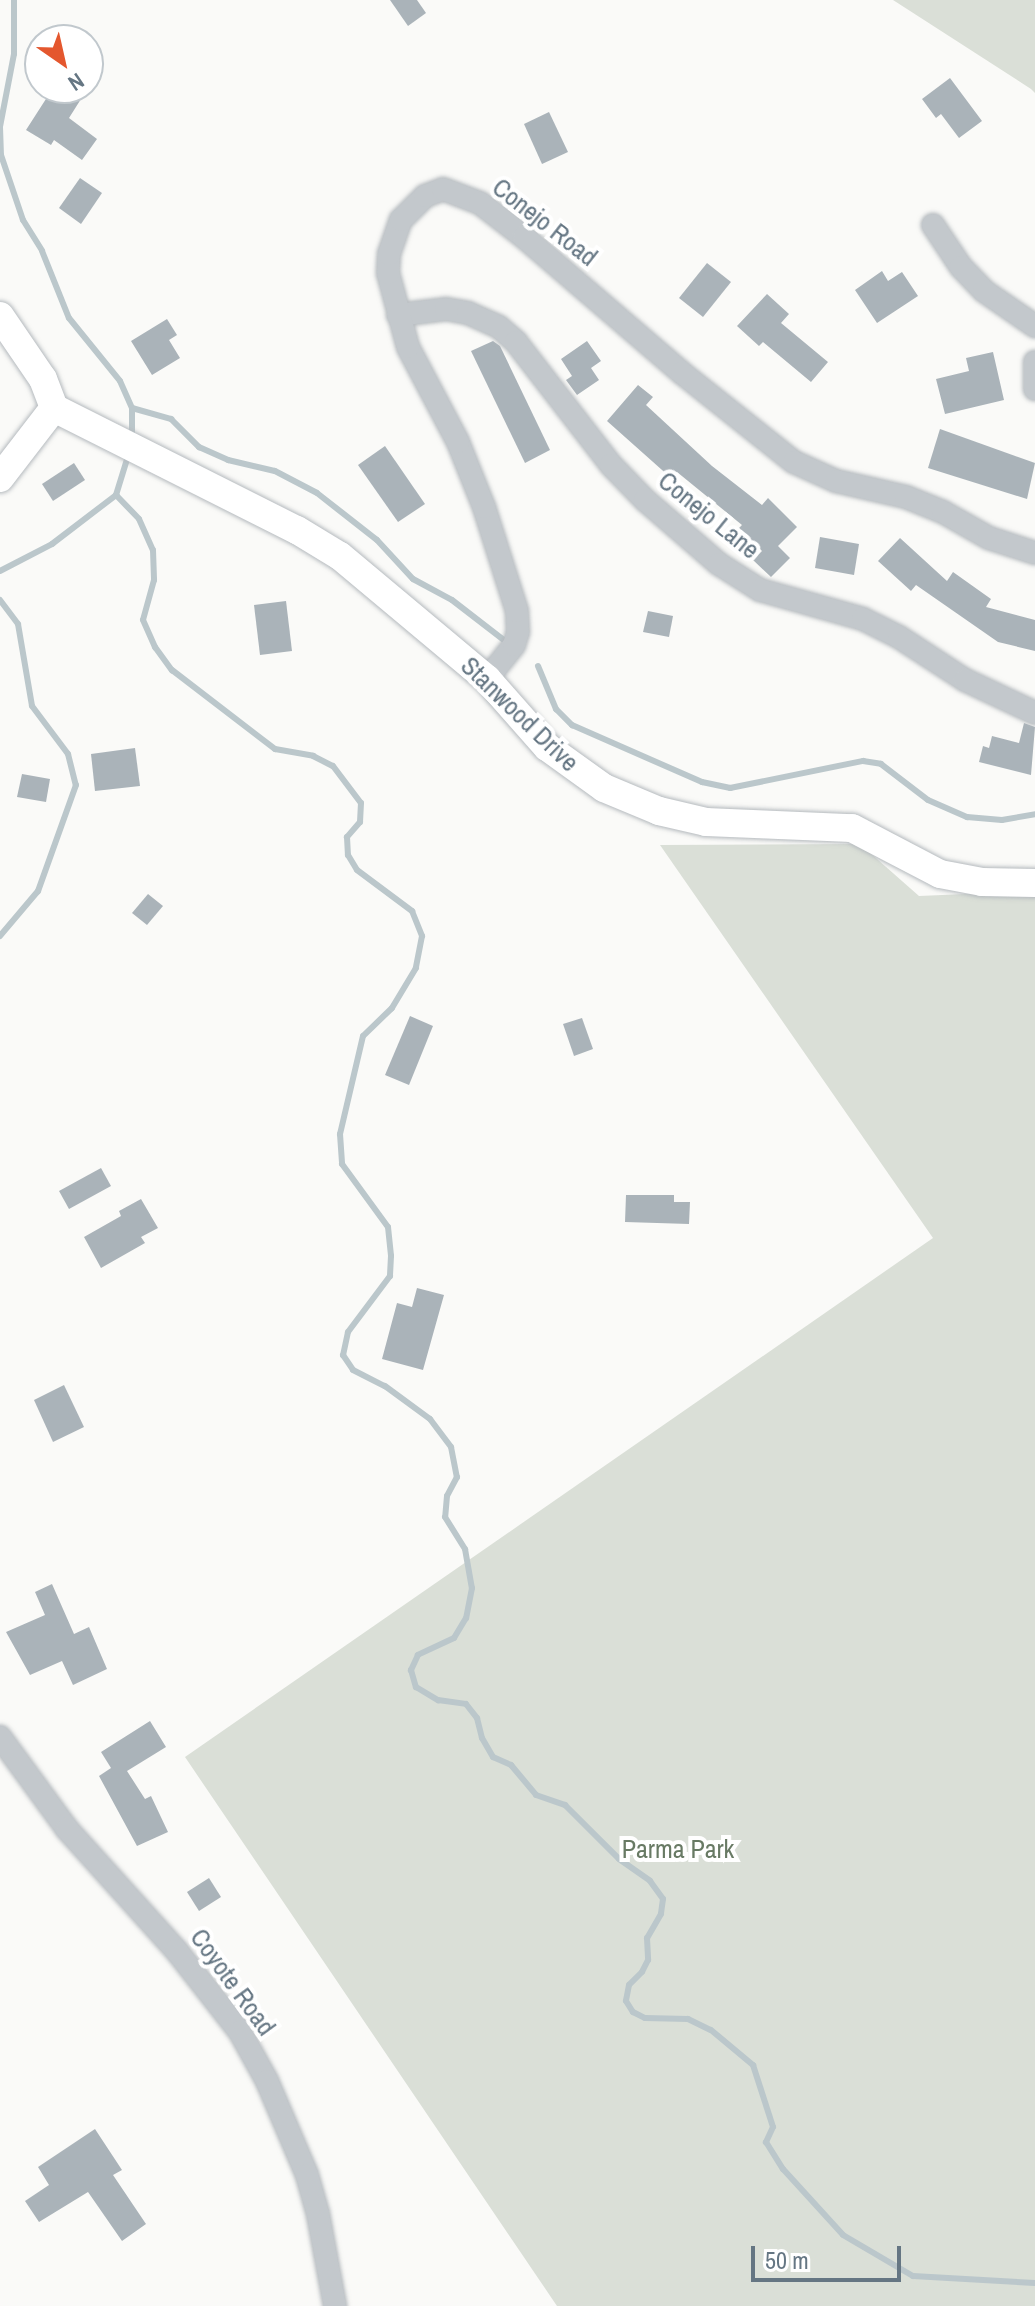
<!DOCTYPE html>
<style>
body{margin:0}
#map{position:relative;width:1035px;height:2306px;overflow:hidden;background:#fafaf8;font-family:"Archivo Narrow",sans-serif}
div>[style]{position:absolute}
.green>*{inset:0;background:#dadfd7}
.stream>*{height:6px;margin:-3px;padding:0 3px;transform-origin:3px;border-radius:3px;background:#bbc7cb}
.building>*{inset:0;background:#aab3b9}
.roads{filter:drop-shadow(0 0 2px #b5babe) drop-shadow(0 0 2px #b5babe)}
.minor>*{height:22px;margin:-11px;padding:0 11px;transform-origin:11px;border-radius:11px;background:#c3c8cc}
.major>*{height:28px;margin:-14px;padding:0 14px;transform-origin:14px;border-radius:14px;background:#fff}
span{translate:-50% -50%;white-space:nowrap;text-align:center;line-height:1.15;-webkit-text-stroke:8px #fff;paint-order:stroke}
.street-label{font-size:26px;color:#657683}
.park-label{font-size:26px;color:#687a64}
.north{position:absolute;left:24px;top:24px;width:80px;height:80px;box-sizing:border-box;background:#fff;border:2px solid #c1c8cd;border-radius:50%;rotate:146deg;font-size:22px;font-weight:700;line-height:32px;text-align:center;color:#657683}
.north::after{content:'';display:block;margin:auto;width:28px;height:36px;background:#e4572e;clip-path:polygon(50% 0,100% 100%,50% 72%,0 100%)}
.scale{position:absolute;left:751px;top:2246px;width:150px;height:36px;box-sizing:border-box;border:4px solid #657683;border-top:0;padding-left:10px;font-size:24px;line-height:28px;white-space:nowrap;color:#657683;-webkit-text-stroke:6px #fff;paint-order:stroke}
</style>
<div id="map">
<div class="green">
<i style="clip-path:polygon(893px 0,1035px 0,1035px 93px,1031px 89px)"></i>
<i style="clip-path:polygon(860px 844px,919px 896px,1035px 891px,1035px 2306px,557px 2306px,185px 1757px,933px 1238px,660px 845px)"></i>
</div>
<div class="stream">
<i style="left:14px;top:0;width:54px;rotate:90deg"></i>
<i style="left:14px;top:54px;width:74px;rotate:100.9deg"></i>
<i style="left:0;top:127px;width:28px;rotate:88deg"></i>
<i style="left:1px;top:155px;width:69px;rotate:71.3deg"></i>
<i style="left:23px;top:220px;width:36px;rotate:58deg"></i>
<i style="left:42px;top:251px;width:72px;rotate:68.1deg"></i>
<i style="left:69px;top:318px;width:81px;rotate:51deg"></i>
<i style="left:120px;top:381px;width:30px;rotate:66deg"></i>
<i style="left:132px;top:408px;width:41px;rotate:15.8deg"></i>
<i style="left:171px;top:419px;width:40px;rotate:45deg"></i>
<i style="left:199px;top:447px;width:32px;rotate:24deg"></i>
<i style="left:228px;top:460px;width:48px;rotate:13.2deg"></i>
<i style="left:275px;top:471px;width:47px;rotate:27.6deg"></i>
<i style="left:317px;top:493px;width:76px;rotate:38.1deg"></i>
<i style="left:377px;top:540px;width:53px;rotate:47.3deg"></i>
<i style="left:413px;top:579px;width:44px;rotate:28.3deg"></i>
<i style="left:452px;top:600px;width:66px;rotate:37.6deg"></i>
<i style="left:132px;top:408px;width:29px;rotate:90deg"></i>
<i style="left:116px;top:495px;width:33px;rotate:46deg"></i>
<i style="left:139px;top:519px;width:34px;rotate:66deg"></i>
<i style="left:153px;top:550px;width:30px;rotate:88deg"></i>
<i style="left:154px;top:580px;width:41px;rotate:105.4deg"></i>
<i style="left:143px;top:620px;width:30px;rotate:66deg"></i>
<i style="left:155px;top:647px;width:29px;rotate:54deg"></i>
<i style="left:172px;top:670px;width:130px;rotate:37.5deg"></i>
<i style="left:275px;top:749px;width:39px;rotate:10deg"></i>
<i style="left:313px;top:756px;width:22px;rotate:27deg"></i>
<i style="left:333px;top:766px;width:46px;rotate:52.9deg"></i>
<i style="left:361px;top:803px;width:19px;rotate:93deg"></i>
<i style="left:360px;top:822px;width:20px;rotate:131deg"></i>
<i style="left:347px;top:837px;width:18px;rotate:87deg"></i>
<i style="left:348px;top:855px;width:17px;rotate:59deg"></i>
<i style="left:357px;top:870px;width:69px;rotate:36.7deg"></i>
<i style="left:412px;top:911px;width:27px;rotate:68deg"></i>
<i style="left:422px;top:936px;width:33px;rotate:101deg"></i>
<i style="left:416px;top:968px;width:47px;rotate:121deg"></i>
<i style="left:392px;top:1008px;width:40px;rotate:136deg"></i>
<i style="left:363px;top:1036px;width:101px;rotate:103.2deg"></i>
<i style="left:340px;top:1134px;width:30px;rotate:86deg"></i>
<i style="left:342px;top:1164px;width:78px;rotate:53.9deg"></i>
<i style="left:388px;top:1227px;width:29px;rotate:84deg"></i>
<i style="left:391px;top:1256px;width:20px;rotate:93deg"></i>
<i style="left:390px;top:1276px;width:70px;rotate:126.9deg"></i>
<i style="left:348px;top:1332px;width:24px;rotate:102deg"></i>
<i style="left:343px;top:1355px;width:18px;rotate:56deg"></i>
<i style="left:353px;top:1370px;width:36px;rotate:27deg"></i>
<i style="left:385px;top:1386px;width:56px;rotate:36.3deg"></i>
<i style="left:430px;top:1419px;width:35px;rotate:53deg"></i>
<i style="left:451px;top:1447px;width:31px;rotate:79deg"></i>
<i style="left:457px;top:1477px;width:21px;rotate:118deg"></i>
<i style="left:447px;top:1496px;width:21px;rotate:95deg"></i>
<i style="left:445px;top:1517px;width:38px;rotate:58deg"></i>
<i style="left:465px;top:1549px;width:40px;rotate:80deg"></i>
<i style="left:472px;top:1588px;width:31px;rotate:101deg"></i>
<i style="left:466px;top:1618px;width:23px;rotate:121deg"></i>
<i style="left:454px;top:1638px;width:40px;rotate:155deg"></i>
<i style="left:418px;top:1655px;width:17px;rotate:115deg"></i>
<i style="left:411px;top:1670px;width:18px;rotate:74deg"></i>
<i style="left:416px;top:1687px;width:26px;rotate:31deg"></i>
<i style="left:438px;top:1700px;width:28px;rotate:8deg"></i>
<i style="left:466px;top:1704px;width:18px;rotate:52deg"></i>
<i style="left:477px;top:1718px;width:21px;rotate:76deg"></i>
<i style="left:482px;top:1738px;width:22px;rotate:60deg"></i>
<i style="left:493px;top:1757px;width:20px;rotate:24deg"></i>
<i style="left:511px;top:1765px;width:39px;rotate:50deg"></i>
<i style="left:536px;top:1795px;width:31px;rotate:19deg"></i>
<i style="left:565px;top:1805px;width:76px;rotate:45deg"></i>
<i style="left:619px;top:1859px;width:38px;rotate:35deg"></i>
<i style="left:650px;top:1881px;width:22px;rotate:54deg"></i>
<i style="left:663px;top:1899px;width:15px;rotate:98deg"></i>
<i style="left:661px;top:1914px;width:28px;rotate:120deg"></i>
<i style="left:647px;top:1938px;width:22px;rotate:87deg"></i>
<i style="left:648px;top:1960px;width:13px;rotate:117deg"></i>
<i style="left:642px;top:1972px;width:18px;rotate:135deg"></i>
<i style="left:629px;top:1985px;width:16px;rotate:101deg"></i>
<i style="left:626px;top:2001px;width:13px;rotate:58deg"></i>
<i style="left:633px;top:2012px;width:13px;rotate:27deg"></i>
<i style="left:645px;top:2018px;width:43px;rotate:1.3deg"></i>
<i style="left:688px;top:2019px;width:25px;rotate:26deg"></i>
<i style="left:711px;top:2030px;width:55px;rotate:39.8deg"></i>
<i style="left:753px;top:2065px;width:65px;rotate:72.1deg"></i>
<i style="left:773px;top:2127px;width:17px;rotate:115deg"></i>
<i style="left:766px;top:2142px;width:32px;rotate:58deg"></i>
<i style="left:783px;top:2169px;width:89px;rotate:47.7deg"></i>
<i style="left:843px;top:2235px;width:81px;rotate:30.4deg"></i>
<i style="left:913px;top:2276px;width:122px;rotate:3.3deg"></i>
<i style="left:0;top:571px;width:59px;rotate:-27.4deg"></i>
<i style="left:52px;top:544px;width:81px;rotate:-37.4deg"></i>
<i style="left:116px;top:495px;width:41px;rotate:-72.9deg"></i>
<i style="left:0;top:600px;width:30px;rotate:53deg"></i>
<i style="left:18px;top:624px;width:83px;rotate:80.3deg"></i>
<i style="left:32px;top:706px;width:60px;rotate:53.1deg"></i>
<i style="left:68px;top:754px;width:32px;rotate:76deg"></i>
<i style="left:76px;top:785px;width:113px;rotate:109.7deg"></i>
<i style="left:38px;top:891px;width:59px;rotate:130.2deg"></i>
<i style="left:538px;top:666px;width:47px;rotate:67.3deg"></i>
<i style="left:556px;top:709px;width:23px;rotate:45deg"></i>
<i style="left:572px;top:725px;width:142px;rotate:23.7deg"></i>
<i style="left:702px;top:782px;width:29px;rotate:12deg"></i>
<i style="left:730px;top:788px;width:136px;rotate:-11.5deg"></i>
<i style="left:863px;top:761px;width:18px;rotate:9deg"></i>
<i style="left:881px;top:764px;width:59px;rotate:37.5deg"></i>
<i style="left:928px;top:800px;width:43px;rotate:23.6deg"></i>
<i style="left:967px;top:817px;width:35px;rotate:5deg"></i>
<i style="left:1002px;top:820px;width:34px;rotate:-10deg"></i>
</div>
<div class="building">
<i style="clip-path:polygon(390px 0,417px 0,426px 13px,408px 26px)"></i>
<i style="clip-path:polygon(950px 78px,982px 121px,959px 138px,941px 114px,936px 118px,922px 99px)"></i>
<i style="clip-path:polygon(53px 88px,64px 88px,81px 99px,69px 118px,97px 139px,82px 160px,54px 140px,51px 145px,26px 130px)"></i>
<i style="clip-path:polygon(549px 112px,568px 152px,542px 164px,524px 124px)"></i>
<i style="clip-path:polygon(80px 178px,102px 193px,81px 224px,59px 208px)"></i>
<i style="clip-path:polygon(707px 263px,731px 282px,703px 317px,679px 298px)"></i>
<i style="clip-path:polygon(882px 271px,888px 281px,902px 272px,918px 296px,877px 323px,855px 290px)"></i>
<i style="clip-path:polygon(767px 294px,789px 314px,781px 323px,828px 362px,811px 382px,763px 342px,759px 346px,737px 326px)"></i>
<i style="clip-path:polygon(167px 319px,177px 335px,169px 340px,180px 358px,152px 375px,131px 341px)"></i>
<i style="clip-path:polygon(493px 341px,500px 346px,550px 450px,525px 463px,471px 351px)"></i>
<i style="clip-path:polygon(587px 341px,601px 361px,591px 368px,599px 380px,577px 395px,566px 380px,572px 376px,561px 359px)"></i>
<i style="clip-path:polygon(993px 352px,1004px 400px,945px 414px,936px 379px,969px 371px,966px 358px)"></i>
<i style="clip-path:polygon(638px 385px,653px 397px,646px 405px,712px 466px,762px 505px,768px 498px,797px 527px,778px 546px,790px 558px,771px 577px,753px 560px,762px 551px,739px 528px,742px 525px,677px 472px,671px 478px,607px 421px)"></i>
<i style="clip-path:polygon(940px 429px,1035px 463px,1027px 499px,928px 468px)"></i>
<i style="clip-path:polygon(385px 446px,425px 504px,398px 522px,358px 465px)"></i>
<i style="clip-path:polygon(74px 463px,85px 480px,53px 501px,42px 484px)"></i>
<i style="clip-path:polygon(820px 537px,859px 544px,854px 575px,815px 568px)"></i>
<i style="clip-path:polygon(900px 538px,947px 581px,953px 572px,991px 599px,986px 607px,1035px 620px,1035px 651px,998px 642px,916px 585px,911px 591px,878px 561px)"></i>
<i style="clip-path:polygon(286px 601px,292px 651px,260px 655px,254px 605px)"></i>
<i style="clip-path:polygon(648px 611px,673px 616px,669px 637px,643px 632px)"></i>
<i style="clip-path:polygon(1024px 723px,1035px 727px,1031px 775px,979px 762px,983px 746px,989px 748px,992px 736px,1019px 743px)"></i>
<i style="clip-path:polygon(135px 748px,140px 786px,95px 791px,91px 754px)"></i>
<i style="clip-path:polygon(22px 774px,50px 779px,46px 802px,17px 797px)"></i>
<i style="clip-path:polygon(148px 894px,163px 906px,147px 925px,132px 913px)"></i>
<i style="clip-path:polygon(410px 1016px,433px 1026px,409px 1085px,385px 1075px)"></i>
<i style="clip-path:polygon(582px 1018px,593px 1049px,574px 1056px,563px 1024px)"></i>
<i style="clip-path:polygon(101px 1168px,111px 1186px,69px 1209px,59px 1191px)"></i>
<i style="clip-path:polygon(626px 1195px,674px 1195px,674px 1202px,690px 1202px,689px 1224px,625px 1222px)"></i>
<i style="clip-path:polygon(141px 1199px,158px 1228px,141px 1237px,145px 1243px,101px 1268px,84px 1237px,121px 1216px,119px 1211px)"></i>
<i style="clip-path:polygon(417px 1288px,444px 1295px,423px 1370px,382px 1359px,397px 1303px,412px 1307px)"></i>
<i style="clip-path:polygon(64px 1385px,84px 1427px,53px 1442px,34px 1400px)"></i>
<i style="clip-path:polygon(52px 1584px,74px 1634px,89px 1627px,107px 1669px,73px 1685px,62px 1661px,30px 1675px,6px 1632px,45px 1615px,35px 1592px)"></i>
<i style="clip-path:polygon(150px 1721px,166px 1747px,127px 1771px,145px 1799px,151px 1796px,168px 1832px,137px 1846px,99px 1776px,111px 1768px,101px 1752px)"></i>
<i style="clip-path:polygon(209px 1878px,221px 1897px,199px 1911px,187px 1892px)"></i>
<i style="clip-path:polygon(95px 2129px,122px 2170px,113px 2175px,146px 2224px,122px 2241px,88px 2192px,39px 2222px,25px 2201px,49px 2185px,38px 2167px)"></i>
</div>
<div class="roads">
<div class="minor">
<i style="left:933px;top:225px;width:50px;rotate:56.3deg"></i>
<i style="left:961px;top:267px;width:33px;rotate:46deg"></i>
<i style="left:984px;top:291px;width:62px;rotate:34.5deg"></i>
<i style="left:398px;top:315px;width:48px;rotate:-7.1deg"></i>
<i style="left:446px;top:309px;width:22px;rotate:10deg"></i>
<i style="left:468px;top:313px;width:34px;rotate:24deg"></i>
<i style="left:499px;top:327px;width:23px;rotate:41deg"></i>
<i style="left:516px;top:342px;width:155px;rotate:52.3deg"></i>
<i style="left:611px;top:465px;width:49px;rotate:45.8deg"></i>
<i style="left:645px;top:500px;width:98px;rotate:40.9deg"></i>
<i style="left:719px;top:564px;width:49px;rotate:32.4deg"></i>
<i style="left:760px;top:590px;width:107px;rotate:15.7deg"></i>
<i style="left:863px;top:619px;width:40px;rotate:26.6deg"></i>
<i style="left:899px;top:637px;width:79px;rotate:33.1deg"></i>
<i style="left:965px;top:680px;width:77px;rotate:25.2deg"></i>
<i style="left:1035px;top:362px;width:27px;rotate:90deg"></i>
<i style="left:487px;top:679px;width:43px;rotate:-51.5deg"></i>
<i style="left:514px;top:645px;width:14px;rotate:-73deg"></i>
<i style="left:518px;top:632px;width:21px;rotate:-93deg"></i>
<i style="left:517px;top:611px;width:109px;rotate:-107.6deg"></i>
<i style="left:484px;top:507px;width:70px;rotate:-111.8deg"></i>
<i style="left:458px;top:442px;width:107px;rotate:-117.8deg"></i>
<i style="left:408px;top:347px;width:77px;rotate:-105.1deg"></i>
<i style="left:388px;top:273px;width:19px;rotate:-87deg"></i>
<i style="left:389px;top:254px;width:36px;rotate:-71deg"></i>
<i style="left:401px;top:220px;width:34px;rotate:-45deg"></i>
<i style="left:425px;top:196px;width:19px;rotate:-21deg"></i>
<i style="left:443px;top:189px;width:40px;rotate:21deg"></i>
<i style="left:480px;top:203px;width:56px;rotate:37.7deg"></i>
<i style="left:524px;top:237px;width:208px;rotate:40.7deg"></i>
<i style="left:682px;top:373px;width:143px;rotate:38.5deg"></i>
<i style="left:794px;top:462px;width:46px;rotate:24.3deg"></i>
<i style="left:836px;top:481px;width:72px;rotate:12.9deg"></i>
<i style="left:906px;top:497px;width:40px;rotate:22deg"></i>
<i style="left:943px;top:512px;width:53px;rotate:29.5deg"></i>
<i style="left:989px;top:538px;width:48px;rotate:18.1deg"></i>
<i style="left:0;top:1737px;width:114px;rotate:53.9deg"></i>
<i style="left:67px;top:1829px;width:163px;rotate:48deg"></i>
<i style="left:176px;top:1950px;width:104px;rotate:52deg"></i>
<i style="left:240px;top:2032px;width:56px;rotate:61.1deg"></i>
<i style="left:267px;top:2081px;width:102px;rotate:66.9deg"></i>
<i style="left:307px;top:2175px;width:41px;rotate:74.2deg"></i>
<i style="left:318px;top:2214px;width:94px;rotate:79.5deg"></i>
</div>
<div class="major">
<i style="left:0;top:316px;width:76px;rotate:55.7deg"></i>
<i style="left:43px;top:379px;width:31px;rotate:69deg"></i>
<i style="left:54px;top:408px;width:272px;rotate:26.7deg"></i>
<i style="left:297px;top:530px;width:50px;rotate:31.2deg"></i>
<i style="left:340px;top:556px;width:192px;rotate:39.9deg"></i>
<i style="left:487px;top:679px;width:91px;rotate:48.6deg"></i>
<i style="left:547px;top:747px;width:70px;rotate:35.7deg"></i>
<i style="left:604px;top:788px;width:60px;rotate:22.7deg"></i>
<i style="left:659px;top:811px;width:48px;rotate:13.2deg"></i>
<i style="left:706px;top:822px;width:146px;rotate:2.4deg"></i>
<i style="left:852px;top:828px;width:99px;rotate:27.6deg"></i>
<i style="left:940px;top:874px;width:43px;rotate:10.8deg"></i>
<i style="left:982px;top:882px;width:53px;rotate:1.1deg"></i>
<i style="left:0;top:478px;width:88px;rotate:-52.4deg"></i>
</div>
</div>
<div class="street-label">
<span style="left:545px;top:222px;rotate:38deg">Conejo Road</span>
<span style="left:709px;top:515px;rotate:39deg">Conejo Lane</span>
<span style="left:520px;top:714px;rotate:44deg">Stanwood Drive</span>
<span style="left:233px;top:1982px;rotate:54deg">Coyote Road</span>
</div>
<div class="park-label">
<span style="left:678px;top:1849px">Parma Park</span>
</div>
<div class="north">N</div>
<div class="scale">50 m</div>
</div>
